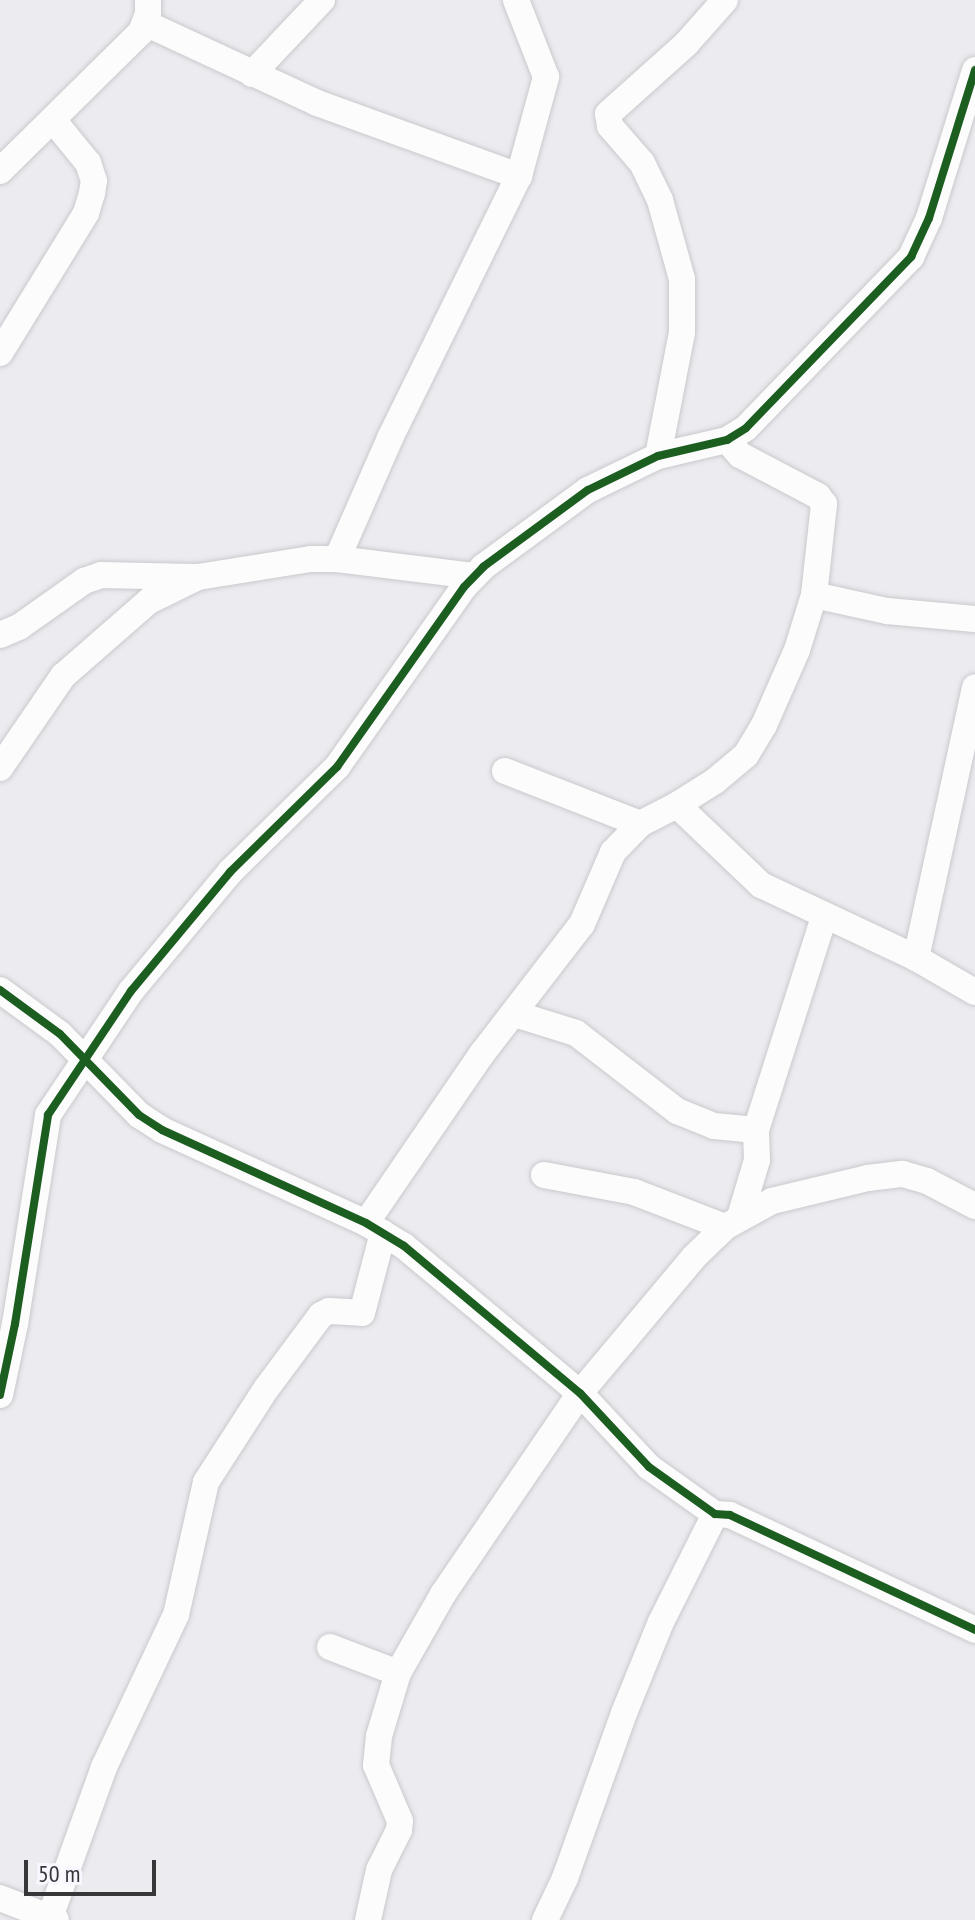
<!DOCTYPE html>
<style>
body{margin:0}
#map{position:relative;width:975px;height:1920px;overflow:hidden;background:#ecebf0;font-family:"PT Sans Narrow",sans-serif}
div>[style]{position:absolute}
.roads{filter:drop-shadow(0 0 2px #cac9cc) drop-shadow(0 0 2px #cac9cc)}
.minor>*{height:26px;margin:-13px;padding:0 13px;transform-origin:13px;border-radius:13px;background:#fcfcfd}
.cycleway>*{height:8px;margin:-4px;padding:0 4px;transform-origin:4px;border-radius:4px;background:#1b5e20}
span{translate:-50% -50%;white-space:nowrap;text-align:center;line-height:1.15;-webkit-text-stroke:8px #f8f7ff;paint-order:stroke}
.scale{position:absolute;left:24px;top:1860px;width:132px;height:36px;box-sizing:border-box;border:4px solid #37373a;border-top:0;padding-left:10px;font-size:24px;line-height:28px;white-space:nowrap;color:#37373a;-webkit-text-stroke:6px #f8f7ff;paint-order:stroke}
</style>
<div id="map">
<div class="roads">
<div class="minor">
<i style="left:145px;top:23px;width:190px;rotate:24.9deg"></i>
<i style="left:317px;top:103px;width:215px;rotate:19.9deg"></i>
<i style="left:252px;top:74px;width:102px;rotate:-46.6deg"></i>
<i style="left:0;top:171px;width:198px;rotate:-44.6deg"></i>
<i style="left:141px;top:32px;width:19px;rotate:-69deg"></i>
<i style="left:148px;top:14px;width:14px;rotate:-90deg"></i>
<i style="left:0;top:353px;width:164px;rotate:-58.4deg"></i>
<i style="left:86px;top:213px;width:21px;rotate:-73deg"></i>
<i style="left:92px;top:193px;width:12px;rotate:-81deg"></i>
<i style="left:94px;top:181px;width:19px;rotate:-108deg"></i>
<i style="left:88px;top:163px;width:55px;rotate:-129.1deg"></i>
<i style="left:658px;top:456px;width:126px;rotate:-79deg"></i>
<i style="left:682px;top:332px;width:53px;rotate:-90deg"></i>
<i style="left:682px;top:279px;width:82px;rotate:-105.6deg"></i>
<i style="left:660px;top:200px;width:41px;rotate:-115.9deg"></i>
<i style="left:642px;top:163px;width:49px;rotate:-130.9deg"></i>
<i style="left:610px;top:126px;width:12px;rotate:-99deg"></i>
<i style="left:608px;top:114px;width:106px;rotate:-41.9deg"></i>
<i style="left:687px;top:43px;width:57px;rotate:-48.5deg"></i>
<i style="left:337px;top:559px;width:132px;rotate:-66.3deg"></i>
<i style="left:390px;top:438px;width:292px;rotate:-63.8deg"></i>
<i style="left:519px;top:176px;width:103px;rotate:-74.7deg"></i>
<i style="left:546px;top:77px;width:83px;rotate:-111.3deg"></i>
<i style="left:814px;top:595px;width:75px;rotate:12.4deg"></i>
<i style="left:887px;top:611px;width:88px;rotate:5.2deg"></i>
<i style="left:0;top:635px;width:21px;rotate:-23deg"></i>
<i style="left:19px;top:627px;width:80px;rotate:-35.3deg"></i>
<i style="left:84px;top:581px;width:18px;rotate:-19deg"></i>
<i style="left:101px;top:575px;width:93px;rotate:1.2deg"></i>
<i style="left:0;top:768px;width:112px;rotate:-55.6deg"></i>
<i style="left:63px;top:676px;width:114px;rotate:-41.1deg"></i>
<i style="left:149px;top:601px;width:55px;rotate:-26.1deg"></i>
<i style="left:198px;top:577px;width:114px;rotate:-9.1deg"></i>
<i style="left:311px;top:559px;width:26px"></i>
<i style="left:337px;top:559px;width:137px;rotate:7.1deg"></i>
<i style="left:505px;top:771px;width:145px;rotate:21.4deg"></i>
<i style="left:640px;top:824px;width:42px;rotate:-27.2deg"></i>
<i style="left:677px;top:805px;width:116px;rotate:43.6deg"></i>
<i style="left:761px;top:885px;width:171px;rotate:25.2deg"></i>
<i style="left:916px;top:958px;width:68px;rotate:30deg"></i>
<i style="left:677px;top:805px;width:45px;rotate:-32.3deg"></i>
<i style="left:715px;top:781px;width:40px;rotate:-40deg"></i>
<i style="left:746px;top:755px;width:35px;rotate:-59deg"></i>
<i style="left:764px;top:725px;width:82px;rotate:-66.3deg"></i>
<i style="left:797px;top:650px;width:58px;rotate:-72.8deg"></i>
<i style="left:814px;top:595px;width:92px;rotate:-83.7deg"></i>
<i style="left:824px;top:504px;width:10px;rotate:-127deg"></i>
<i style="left:818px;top:496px;width:88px;rotate:-152.3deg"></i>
<i style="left:740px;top:455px;width:20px;rotate:-131deg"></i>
<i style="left:916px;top:958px;width:277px;rotate:-77.7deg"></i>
<i style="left:0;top:990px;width:74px;rotate:36.3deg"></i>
<i style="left:60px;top:1034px;width:113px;rotate:45.7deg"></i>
<i style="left:139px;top:1115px;width:27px;rotate:33deg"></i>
<i style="left:162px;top:1130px;width:224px;rotate:24.5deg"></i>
<i style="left:366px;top:1223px;width:44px;rotate:31.2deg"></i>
<i style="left:404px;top:1246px;width:229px;rotate:39.9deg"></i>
<i style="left:580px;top:1393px;width:101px;rotate:47deg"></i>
<i style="left:649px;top:1467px;width:81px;rotate:35.5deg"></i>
<i style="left:715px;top:1514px;width:15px;rotate:4deg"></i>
<i style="left:730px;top:1515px;width:271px;rotate:25.1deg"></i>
<i style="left:515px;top:1014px;width:64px;rotate:17.3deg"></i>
<i style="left:576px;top:1033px;width:128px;rotate:37.7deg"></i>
<i style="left:677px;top:1111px;width:40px;rotate:22deg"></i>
<i style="left:714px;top:1126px;width:42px;rotate:5.4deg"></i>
<i style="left:544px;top:1175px;width:92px;rotate:10.7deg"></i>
<i style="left:634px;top:1192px;width:97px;rotate:21deg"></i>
<i style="left:740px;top:1217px;width:59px;rotate:-73.4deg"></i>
<i style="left:757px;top:1160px;width:30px;rotate:-92deg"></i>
<i style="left:756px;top:1130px;width:224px;rotate:-72.3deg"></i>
<i style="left:366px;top:1223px;width:204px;rotate:-55.6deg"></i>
<i style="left:481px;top:1055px;width:165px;rotate:-52.4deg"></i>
<i style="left:582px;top:924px;width:78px;rotate:-66.7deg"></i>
<i style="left:613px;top:852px;width:39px;rotate:-46deg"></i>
<i style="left:0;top:1395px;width:73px;rotate:-78.1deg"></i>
<i style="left:15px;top:1324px;width:212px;rotate:-81deg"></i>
<i style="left:48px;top:1115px;width:149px;rotate:-56.2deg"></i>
<i style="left:131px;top:991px;width:155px;rotate:-50.2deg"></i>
<i style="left:230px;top:872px;width:150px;rotate:-44.5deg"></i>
<i style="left:337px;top:767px;width:220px;rotate:-54.8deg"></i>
<i style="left:464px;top:587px;width:28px;rotate:-46deg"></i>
<i style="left:483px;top:567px;width:130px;rotate:-36.3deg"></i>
<i style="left:588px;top:490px;width:78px;rotate:-25.9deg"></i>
<i style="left:658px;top:456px;width:71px;rotate:-13.1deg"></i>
<i style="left:727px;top:440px;width:22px;rotate:-32deg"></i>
<i style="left:746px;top:428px;width:238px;rotate:-46deg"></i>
<i style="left:911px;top:257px;width:43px;rotate:-65.2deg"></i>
<i style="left:929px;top:218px;width:155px;rotate:-72.7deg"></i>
<i style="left:330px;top:1647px;width:73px;rotate:20.9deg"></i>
<i style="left:0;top:1898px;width:60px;rotate:21.4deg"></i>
<i style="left:49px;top:1920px;width:163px;rotate:-70.2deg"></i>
<i style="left:104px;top:1767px;width:168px;rotate:-64.7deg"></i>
<i style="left:176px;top:1615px;width:136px;rotate:-77.3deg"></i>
<i style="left:206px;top:1482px;width:111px;rotate:-57.2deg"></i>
<i style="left:266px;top:1389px;width:92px;rotate:-53.4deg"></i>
<i style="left:321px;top:1315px;width:9px;rotate:-27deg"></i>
<i style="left:329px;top:1311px;width:33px;rotate:3deg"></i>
<i style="left:362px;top:1313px;width:83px;rotate:-75.3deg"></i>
<i style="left:368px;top:1920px;width:51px;rotate:-77.6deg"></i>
<i style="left:379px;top:1870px;width:45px;rotate:-63.4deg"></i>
<i style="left:399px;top:1830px;width:9px;rotate:-84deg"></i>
<i style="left:400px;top:1821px;width:61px;rotate:-113.2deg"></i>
<i style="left:376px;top:1765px;width:29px;rotate:-84deg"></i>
<i style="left:379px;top:1736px;width:66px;rotate:-73.2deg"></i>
<i style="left:398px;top:1673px;width:91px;rotate:-60.3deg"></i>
<i style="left:443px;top:1594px;width:243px;rotate:-55.7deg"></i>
<i style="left:580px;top:1393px;width:177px;rotate:-50deg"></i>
<i style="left:694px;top:1257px;width:43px;rotate:-44.1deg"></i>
<i style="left:725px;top:1227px;width:54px;rotate:-29deg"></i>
<i style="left:772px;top:1201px;width:99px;rotate:-13.5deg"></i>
<i style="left:868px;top:1178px;width:35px;rotate:-7deg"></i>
<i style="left:903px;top:1174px;width:25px;rotate:16deg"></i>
<i style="left:927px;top:1181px;width:54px;rotate:27.5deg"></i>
<i style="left:545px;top:1920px;width:47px;rotate:-64.5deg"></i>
<i style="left:565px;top:1878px;width:175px;rotate:-70.3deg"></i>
<i style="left:624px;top:1713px;width:98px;rotate:-67.9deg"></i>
<i style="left:661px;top:1622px;width:121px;rotate:-63.4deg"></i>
</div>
</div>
<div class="cycleway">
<i style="left:0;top:990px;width:74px;rotate:36.3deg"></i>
<i style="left:60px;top:1034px;width:113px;rotate:45.7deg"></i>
<i style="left:139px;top:1115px;width:27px;rotate:33deg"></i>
<i style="left:162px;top:1130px;width:224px;rotate:24.5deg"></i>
<i style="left:366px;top:1223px;width:44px;rotate:31.2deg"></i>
<i style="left:404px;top:1246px;width:229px;rotate:39.9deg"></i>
<i style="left:580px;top:1393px;width:101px;rotate:47deg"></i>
<i style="left:649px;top:1467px;width:81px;rotate:35.5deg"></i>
<i style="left:715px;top:1514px;width:15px;rotate:4deg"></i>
<i style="left:730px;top:1515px;width:271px;rotate:25.1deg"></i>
<i style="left:0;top:1395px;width:73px;rotate:-78.1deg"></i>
<i style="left:15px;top:1324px;width:212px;rotate:-81deg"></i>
<i style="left:48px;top:1115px;width:149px;rotate:-56.2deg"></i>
<i style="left:131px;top:991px;width:155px;rotate:-50.2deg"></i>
<i style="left:230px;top:872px;width:150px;rotate:-44.5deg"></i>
<i style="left:337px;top:767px;width:220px;rotate:-54.8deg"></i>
<i style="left:464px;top:587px;width:28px;rotate:-46deg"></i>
<i style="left:483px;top:567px;width:130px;rotate:-36.3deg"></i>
<i style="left:588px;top:490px;width:78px;rotate:-25.9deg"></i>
<i style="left:658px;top:456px;width:71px;rotate:-13.1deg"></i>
<i style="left:727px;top:440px;width:22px;rotate:-32deg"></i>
<i style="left:746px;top:428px;width:238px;rotate:-46deg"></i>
<i style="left:911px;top:257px;width:43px;rotate:-65.2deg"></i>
<i style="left:929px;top:218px;width:155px;rotate:-72.7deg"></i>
</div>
<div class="scale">50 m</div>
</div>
